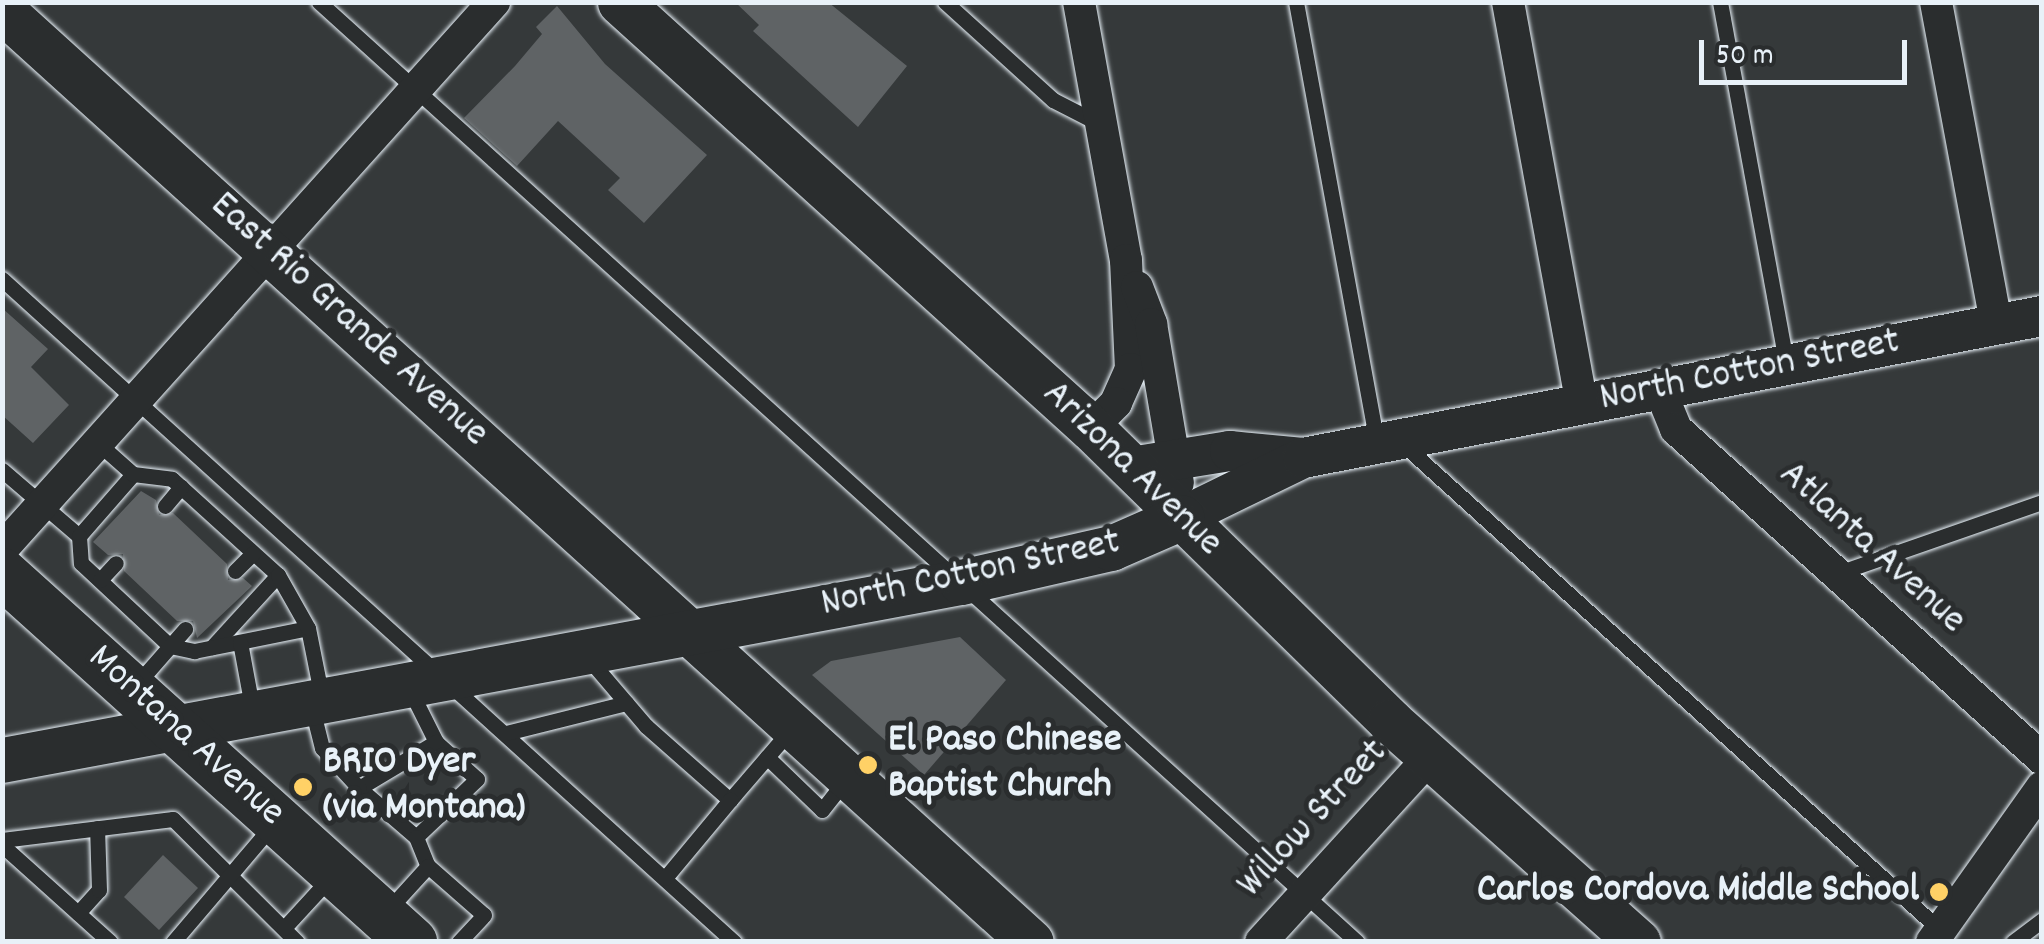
<!DOCTYPE html>
<style>
body{margin:0}
#map{position:relative;width:2044px;height:944px;overflow:hidden;background:#35393a;font-family:Dekko,sans-serif}
div>[style]{position:absolute}
.building>*{inset:0;background:#5f6365}
.roads{filter:drop-shadow(0 0 2px #e8f1f8) drop-shadow(0 0 2px #e8f1f8)}
.service>*{height:15px;margin:-7.5px;padding:0 7.5px;transform-origin:7.5px;border-radius:7.5px;background:#2a2d2e}
.minor>*{height:32px;margin:-16px;padding:0 16px;transform-origin:16px;border-radius:16px;background:#2a2d2e}
.tertiary>*{height:40px;margin:-20px;padding:0 20px;transform-origin:20px;border-radius:20px;background:#2a2d2e}
.secondary>*{height:45px;margin:-22.5px;padding:0 22.5px;transform-origin:22.5px;border-radius:22.5px;background:#2a2d2e}
.primary>*{height:50px;margin:-25px;padding:0 25px;transform-origin:25px;border-radius:25px;background:#2a2d2e}
.dots>*{width:28px;height:28px;translate:-50% -50%;box-sizing:border-box;border:5px solid #2a2d2e;border-radius:50%}
span{translate:-50% -50%;white-space:nowrap;text-align:center;line-height:1.15;-webkit-text-stroke:10px #2a2d2e;paint-order:stroke}
.street-label{font-size:40px;color:#e8f1f8}
.poi-label{font-size:40px;color:#e8f1f8;font-weight:700}
.left{translate:0 -50%;text-align:left}
.right{translate:-100% -50%;text-align:right}
.frame{position:absolute;inset:0;border:5px solid #e8f1f8;pointer-events:none}
.scale{position:absolute;left:1699px;top:40px;width:208px;height:45px;box-sizing:border-box;border:5px solid #e8f1f8;border-top:0;padding-left:12px;font-size:30px;line-height:35px;white-space:nowrap;color:#e8f1f8;-webkit-text-stroke:8px #2a2d2e;paint-order:stroke}
</style>
<div id="map">
<div class="building">
<i style="clip-path:polygon(735px 2px,828px 2px,907px 66px,858px 127px,753px 31px,759px 25px)"></i>
<i style="clip-path:polygon(557px 6px,605px 64px,707px 155px,644px 223px,608px 190px,620px 178px,558px 121px,517px 166px,464px 118px,515px 66px,542px 34px,536px 27px)"></i>
<i style="clip-path:polygon(2px 308px,48px 349px,31px 367px,69px 405px,33px 443px,2px 415px)"></i>
<i style="clip-path:polygon(141px 491px,156px 500px,159px 515px,173px 513px,227px 564px,228px 580px,243px 578px,252px 586px,197px 638px,193px 621px,177px 621px,124px 571px,123px 554px,108px 555px,93px 542px)"></i>
<i style="clip-path:polygon(960px 637px,1006px 680px,924px 775px,812px 675px,831px 661px)"></i>
<i style="clip-path:polygon(163px 855px,198px 888px,159px 930px,124px 897px)"></i>
</div>
<div class="roads">
<div class="service">
<i style="left:319px;top:2px;width:1400px;rotate:42.16deg"></i>
<i style="left:945px;top:2px;width:146px;rotate:42.2deg"></i>
<i style="left:1053px;top:100px;width:51px;rotate:27.1deg"></i>
<i style="left:1296px;top:2px;width:449px;rotate:79.6deg"></i>
<i style="left:1720px;top:2px;width:367px;rotate:79.6deg"></i>
<i style="left:2px;top:279px;width:988px;rotate:42.17deg"></i>
<i style="left:1405px;top:446px;width:721px;rotate:42.13deg"></i>
<i style="left:2px;top:470px;width:101px;rotate:40.6deg"></i>
<i style="left:79px;top:536px;width:82px;rotate:-48.9deg"></i>
<i style="left:133px;top:474px;width:47px;rotate:-138.5deg"></i>
<i style="left:133px;top:474px;width:39px;rotate:7deg"></i>
<i style="left:172px;top:479px;width:143px;rotate:42.2deg"></i>
<i style="left:278px;top:575px;width:98px;rotate:132.5deg"></i>
<i style="left:165px;top:506px;width:25px;rotate:-50deg"></i>
<i style="left:79px;top:536px;width:27px;rotate:86deg"></i>
<i style="left:81px;top:563px;width:122px;rotate:43deg"></i>
<i style="left:170px;top:646px;width:25px;rotate:12deg"></i>
<i style="left:194px;top:651px;width:116px;rotate:-11.4deg"></i>
<i style="left:308px;top:628px;width:71px;rotate:78.7deg"></i>
<i style="left:235px;top:571px;width:25px;rotate:-45deg"></i>
<i style="left:1838px;top:573px;width:216px;rotate:-19.2deg"></i>
<i style="left:278px;top:575px;width:61px;rotate:60.5deg"></i>
<i style="left:100px;top:580px;width:23px;rotate:-47deg"></i>
<i style="left:240px;top:642px;width:66px;rotate:79.5deg"></i>
<i style="left:587px;top:657px;width:91px;rotate:49.5deg"></i>
<i style="left:646px;top:726px;width:112px;rotate:41.4deg"></i>
<i style="left:730px;top:800px;width:94px;rotate:-49.3deg"></i>
<i style="left:135px;top:686px;width:76px;rotate:-48.7deg"></i>
<i style="left:410px;top:690px;width:58px;rotate:63.4deg"></i>
<i style="left:436px;top:742px;width:55px;rotate:42.1deg"></i>
<i style="left:477px;top:779px;width:84px;rotate:136.4deg"></i>
<i style="left:416px;top:837px;width:75px;rotate:-139.3deg"></i>
<i style="left:359px;top:788px;width:90px;rotate:-30.9deg"></i>
<i style="left:312px;top:708px;width:41px;rotate:76deg"></i>
<i style="left:322px;top:748px;width:54px;rotate:47.2deg"></i>
<i style="left:506px;top:733px;width:124px;rotate:-14deg"></i>
<i style="left:767px;top:757px;width:76px;rotate:43.9deg"></i>
<i style="left:822px;top:810px;width:39px;rotate:-52deg"></i>
<i style="left:416px;top:837px;width:31px;rotate:68deg"></i>
<i style="left:428px;top:866px;width:74px;rotate:41.2deg"></i>
<i style="left:484px;top:915px;width:37px;rotate:133deg"></i>
<i style="left:2px;top:840px;width:172px;rotate:-7deg"></i>
<i style="left:173px;top:819px;width:175px;rotate:44.8deg"></i>
<i style="left:2px;top:845px;width:145px;rotate:41.9deg"></i>
<i style="left:665px;top:878px;width:102px;rotate:-50.2deg"></i>
<i style="left:387px;top:911px;width:61px;rotate:-47.7deg"></i>
<i style="left:78px;top:913px;width:31px;rotate:-48deg"></i>
<i style="left:99px;top:890px;width:62px;rotate:-91.8deg"></i>
<i style="left:284px;top:928px;width:67px;rotate:-47.4deg"></i>
<i style="left:173px;top:942px;width:151px;rotate:-49.6deg"></i>
<i style="left:2013px;top:942px;width:36px;rotate:-37deg"></i>
</div>
<div class="minor">
<i style="left:1079px;top:2px;width:262px;rotate:79.7deg"></i>
<i style="left:1126px;top:260px;width:109px;rotate:87.4deg"></i>
<i style="left:1131px;top:369px;width:37px;rotate:114deg"></i>
<i style="left:1116px;top:403px;width:35px;rotate:135deg"></i>
<i style="left:1508px;top:2px;width:409px;rotate:79.6deg"></i>
<i style="left:1936px;top:2px;width:328px;rotate:79.4deg"></i>
<i style="left:1137px;top:287px;width:40px;rotate:69deg"></i>
<i style="left:1151px;top:324px;width:161px;rotate:80.4deg"></i>
<i style="left:1660px;top:390px;width:42px;rotate:67.7deg"></i>
<i style="left:1676px;top:429px;width:493px;rotate:42deg"></i>
<i style="left:2px;top:549px;width:736px;rotate:-48.03deg"></i>
<i style="left:1261px;top:942px;width:252px;rotate:-47.6deg"></i>
<i style="left:1932px;top:942px;width:190px;rotate:-54.6deg"></i>
</div>
<div class="tertiary">
<i style="left:1131px;top:467px;width:100px;rotate:-9.2deg"></i>
<i style="left:1230px;top:451px;width:73px;rotate:5.5deg"></i>
<i style="left:1182px;top:517px;width:135px;rotate:-26deg"></i>
<i style="left:1303px;top:458px;width:753px;rotate:-10.88deg"></i>
</div>
<div class="secondary">
<i style="left:620px;top:2px;width:635px;rotate:42.13deg"></i>
<i style="left:1091px;top:428px;width:419px;rotate:44.4deg"></i>
<i style="left:1390px;top:721px;width:332px;rotate:41.7deg"></i>
<i style="left:2px;top:10px;width:1388px;rotate:42.17deg"></i>
<i style="left:2px;top:760px;width:975px;rotate:-10.52deg"></i>
<i style="left:961px;top:582px;width:154px;rotate:-12.8deg"></i>
<i style="left:1111px;top:548px;width:77px;rotate:-23.6deg"></i>
</div>
<div class="primary">
<i style="left:2px;top:573px;width:552px;rotate:41.99deg"></i>
</div>
</div>
<div class="dots">
<i style="left:868px;top:765px;background:#ffd166"></i>
<i style="left:303px;top:787px;background:#ffd166"></i>
<i style="left:1939px;top:892px;background:#ffd166"></i>
</div>
<div class="street-label">
<span style="left:348px;top:321px;rotate:42deg">East Rio Grande Avenue</span>
<span style="left:1750px;top:372px;rotate:-11deg">North Cotton Street</span>
<span style="left:1131px;top:470px;rotate:44deg">Arizona Avenue</span>
<span style="left:1871px;top:549px;rotate:42deg">Atlanta Avenue</span>
<span style="left:971px;top:575px;rotate:-12deg">North Cotton Street</span>
<span style="left:185px;top:737px;rotate:42deg">Montana Avenue</span>
<span style="left:1314px;top:820px;rotate:-47deg">Willow Street</span>
</div>
<div class="poi-label">
<span class="left" style="left:888px;top:765px">El Paso Chinese<br>Baptist Church</span>
<span class="left" style="left:323px;top:787px">BRIO Dyer<br>(via Montana)</span>
<span class="right" style="left:1919px;top:892px">Carlos Cordova Middle School</span>
</div>
<div class="frame"></div>
<div class="scale">50 m</div>
</div>
